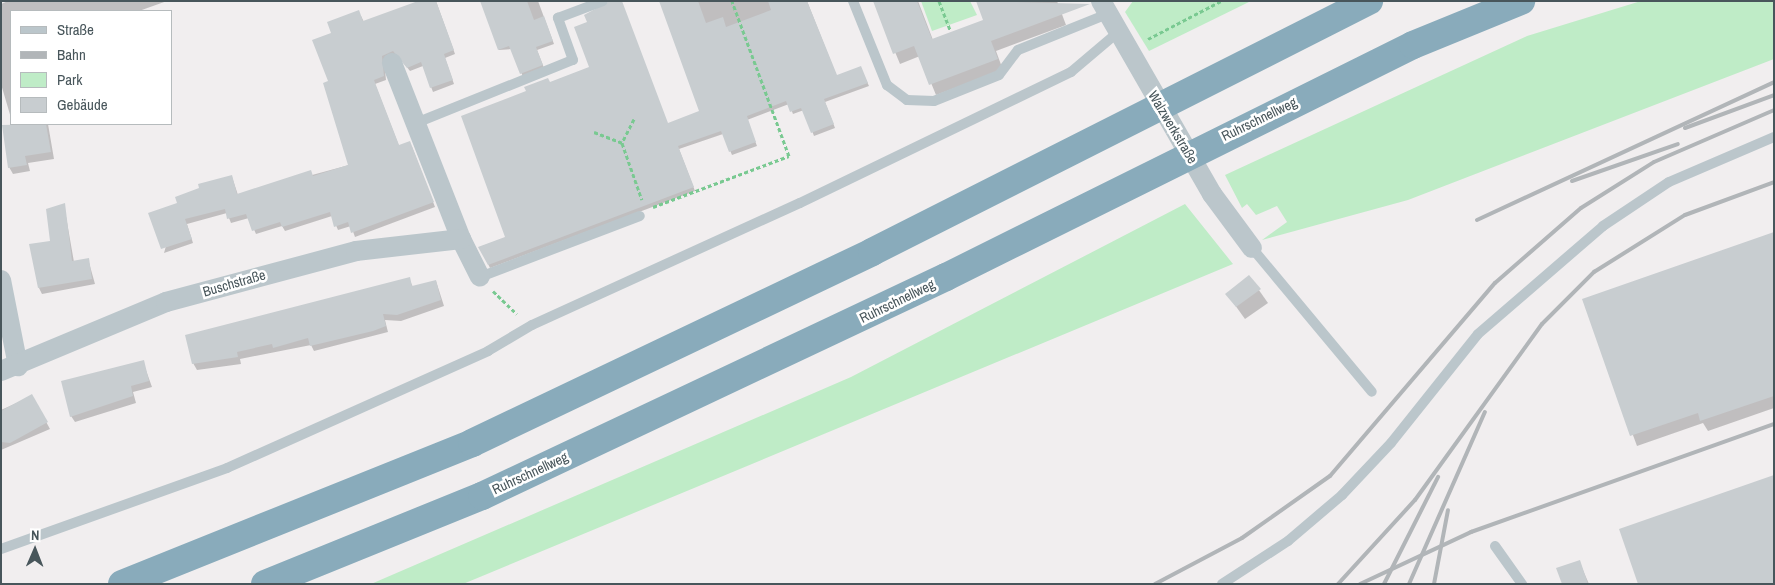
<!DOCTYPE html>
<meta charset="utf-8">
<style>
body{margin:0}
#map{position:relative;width:1775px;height:585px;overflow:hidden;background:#f1eeef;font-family:"Archivo Narrow",sans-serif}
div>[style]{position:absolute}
.green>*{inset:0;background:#bfecc7}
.shadow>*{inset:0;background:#0003}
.building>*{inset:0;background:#c8cdd0}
.path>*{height:3px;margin-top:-1.5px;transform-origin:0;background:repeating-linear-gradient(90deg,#79c991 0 4px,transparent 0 6.5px)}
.service>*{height:10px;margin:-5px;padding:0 5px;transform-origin:5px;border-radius:5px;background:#bbc6cb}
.minor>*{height:20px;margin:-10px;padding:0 10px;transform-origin:10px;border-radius:10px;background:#bbc6cb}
.motorway>*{height:28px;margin:-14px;padding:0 14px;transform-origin:14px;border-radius:14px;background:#89abbb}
.rail>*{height:4px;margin:-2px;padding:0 2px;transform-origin:2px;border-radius:2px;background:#b1b5b8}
span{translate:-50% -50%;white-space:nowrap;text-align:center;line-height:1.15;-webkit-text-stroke:5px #fff;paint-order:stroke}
.street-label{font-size:14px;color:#48565b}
.frame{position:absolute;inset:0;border:2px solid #48565b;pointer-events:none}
.legend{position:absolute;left:10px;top:10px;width:162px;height:115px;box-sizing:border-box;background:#fff;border:1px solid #b6bbbd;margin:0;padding:6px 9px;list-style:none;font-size:15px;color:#48565b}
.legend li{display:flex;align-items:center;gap:10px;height:25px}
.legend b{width:25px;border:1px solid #b6bbbd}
.north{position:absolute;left:10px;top:525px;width:50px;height:50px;-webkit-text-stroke:4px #fff;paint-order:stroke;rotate:1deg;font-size:14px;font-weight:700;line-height:20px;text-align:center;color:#48565b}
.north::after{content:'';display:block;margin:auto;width:18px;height:22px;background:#48565b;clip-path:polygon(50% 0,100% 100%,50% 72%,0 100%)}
</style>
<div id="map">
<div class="green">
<i style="clip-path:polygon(921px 1px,970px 1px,977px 15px,932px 31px)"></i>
<i style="clip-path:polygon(1133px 1px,1251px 1px,1149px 51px,1125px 12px)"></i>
<i style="clip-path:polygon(1641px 1px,1774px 1px,1774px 59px,1408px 200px,1262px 240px,1287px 222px,1277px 206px,1256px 215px,1247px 204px,1242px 208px,1225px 175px,1527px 36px)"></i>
<i style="clip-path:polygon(1185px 204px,1233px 264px,463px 584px,371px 584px,851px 377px)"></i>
</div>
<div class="shadow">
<i style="clip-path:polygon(8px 1px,167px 1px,139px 11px,11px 11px,11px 118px,1px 84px,1px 4px)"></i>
<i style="clip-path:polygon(421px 1px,436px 1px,455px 54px,445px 58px,454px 84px,433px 92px,423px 66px,410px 71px,397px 55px,384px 60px,386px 80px,375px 84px,399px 146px,412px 147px,435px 207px,355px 237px,351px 226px,338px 230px,332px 216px,285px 231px,282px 226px,256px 234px,249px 218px,231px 223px,227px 213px,187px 224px,193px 243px,164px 253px,178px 204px,232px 177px,238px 195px,349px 165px,330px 82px,333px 34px,361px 16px,364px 22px)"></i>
<i style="clip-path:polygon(481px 1px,538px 1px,554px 44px,537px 50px,544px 68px,523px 77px,512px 49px,499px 50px)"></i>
<i style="clip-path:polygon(660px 1px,807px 1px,837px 77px,862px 71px,869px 86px,825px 102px,835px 128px,814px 136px,804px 110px,793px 114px,789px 104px,747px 120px,757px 146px,732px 155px,723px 134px,679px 149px,695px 191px,490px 268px,480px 247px,507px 237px,550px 84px,668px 124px,701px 112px)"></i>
<i style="clip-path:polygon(874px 1px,918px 1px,933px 40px,985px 21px,981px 1px,1057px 1px,1066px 25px,996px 51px,1003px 70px,936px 95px,920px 56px,900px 64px)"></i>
<i style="clip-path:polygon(48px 124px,54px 159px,28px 163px,30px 171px,13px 174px,9px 167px,13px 124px)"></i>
<i style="clip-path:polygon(64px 205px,74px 262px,88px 259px,95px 284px,42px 294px,39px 288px)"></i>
<i style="clip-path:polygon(1774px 233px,1774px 408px,1708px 431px,1703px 423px,1637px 446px,1583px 300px)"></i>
<i style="clip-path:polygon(1249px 276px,1268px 303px,1245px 319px,1227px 294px)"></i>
<i style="clip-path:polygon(409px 279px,413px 287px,436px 281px,444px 306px,401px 321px,385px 320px,388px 332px,314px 351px,311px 345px,240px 359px,241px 364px,197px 370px,193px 363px)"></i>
<i style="clip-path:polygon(143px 362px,152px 387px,133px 392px,136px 403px,75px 422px,71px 416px)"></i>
<i style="clip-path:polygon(32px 396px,50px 429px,1px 450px,1px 410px)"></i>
<i style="clip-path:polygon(1579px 561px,1589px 584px,1563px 584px)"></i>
</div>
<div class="building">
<i style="clip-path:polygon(418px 1px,436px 1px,454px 50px,444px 54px,453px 80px,430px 88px,421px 62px,407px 68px,393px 51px,382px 56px,384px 76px,374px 80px,399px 145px,410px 141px,434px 202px,351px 233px,348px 222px,334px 227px,330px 212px,282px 227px,280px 222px,252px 231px,246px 214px,227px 219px,225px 209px,185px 219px,192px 239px,161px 249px,148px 213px,177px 203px,175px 197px,199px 188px,198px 184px,232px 175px,237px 194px,311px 170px,313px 176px,348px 165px,323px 83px,328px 81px,312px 40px,331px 33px,327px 22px,359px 10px,363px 21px)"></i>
<i style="clip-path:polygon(480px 1px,527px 1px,534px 20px,544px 16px,553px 41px,536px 47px,543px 65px,520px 74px,509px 46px,498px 50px)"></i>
<i style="clip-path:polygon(610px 1px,622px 1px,668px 123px,699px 111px,659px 1px,698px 1px,706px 23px,723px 17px,726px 27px,771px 10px,768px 1px,807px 1px,837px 75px,861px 66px,868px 83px,824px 99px,834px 124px,811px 133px,801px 108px,790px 112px,786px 101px,747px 116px,756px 142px,729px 152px,721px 131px,678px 146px,694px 187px,488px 265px,478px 247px,505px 237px,461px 116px,526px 91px,524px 87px,548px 78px,550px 82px,589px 67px,574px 27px,587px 22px,584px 15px)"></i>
<i style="clip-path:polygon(873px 1px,917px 1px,932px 39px,983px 20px,976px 1px,1090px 4px,991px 41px,998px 59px,929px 85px,914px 46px,893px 54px)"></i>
<i style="clip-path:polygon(46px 124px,51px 152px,25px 156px,27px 165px,8px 168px,2px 125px)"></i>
<i style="clip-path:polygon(65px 203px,72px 261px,89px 258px,92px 279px,38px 288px,29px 244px,50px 241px,46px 209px)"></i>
<i style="clip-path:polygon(1774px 232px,1774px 396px,1700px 421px,1698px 413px,1630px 436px,1582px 299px)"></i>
<i style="clip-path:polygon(1249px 275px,1261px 289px,1236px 307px,1225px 294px)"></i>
<i style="clip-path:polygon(410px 277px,412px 286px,436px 280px,441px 300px,397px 315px,383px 314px,386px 326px,373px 331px,310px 346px,308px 338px,273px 348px,272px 344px,237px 352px,238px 357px,192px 364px,185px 335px)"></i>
<i style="clip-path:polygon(144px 360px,149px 381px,131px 386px,133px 396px,70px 417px,61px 381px)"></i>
<i style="clip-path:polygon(32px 394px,48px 422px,10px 443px,1px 442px,1px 411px)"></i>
<i style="clip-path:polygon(1774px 475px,1774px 584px,1638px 584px,1619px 529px)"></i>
<i style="clip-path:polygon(1580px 560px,1588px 584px,1562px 584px,1556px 568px)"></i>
</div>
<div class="path">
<i style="left:939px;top:1px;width:31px;rotate:69deg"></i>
<i style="left:1148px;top:39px;width:82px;rotate:-27.5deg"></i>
<i style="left:634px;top:119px;width:27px;rotate:117deg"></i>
<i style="left:622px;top:143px;width:60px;rotate:70.7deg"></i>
<i style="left:594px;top:132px;width:30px;rotate:21deg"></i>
<i style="left:653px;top:207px;width:145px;rotate:-20.6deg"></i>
<i style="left:789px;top:156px;width:165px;rotate:-110.2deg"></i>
<i style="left:493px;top:291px;width:33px;rotate:44deg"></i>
</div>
<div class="service">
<i style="left:853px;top:1px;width:91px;rotate:68deg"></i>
<i style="left:887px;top:85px;width:25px;rotate:37deg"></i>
<i style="left:907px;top:100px;width:27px;rotate:2deg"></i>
<i style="left:934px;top:101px;width:70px;rotate:-21.8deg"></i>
<i style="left:999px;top:75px;width:31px;rotate:-53deg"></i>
<i style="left:1018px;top:50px;width:96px;rotate:-22deg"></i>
<i style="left:416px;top:123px;width:169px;rotate:-21.9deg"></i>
<i style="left:573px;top:60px;width:45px;rotate:-109.7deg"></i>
<i style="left:558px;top:18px;width:48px;rotate:-20.7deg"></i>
<i style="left:1252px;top:248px;width:187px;rotate:50.2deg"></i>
<i style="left:480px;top:277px;width:171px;rotate:-20.9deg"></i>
<i style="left:1495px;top:546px;width:47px;rotate:54.6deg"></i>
<i style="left:1px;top:549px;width:240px;rotate:-19.7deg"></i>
<i style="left:227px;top:468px;width:286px;rotate:-24.1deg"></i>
<i style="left:488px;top:351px;width:51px;rotate:-30.6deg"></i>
<i style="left:532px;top:325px;width:294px;rotate:-24.5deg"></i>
<i style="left:800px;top:203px;width:301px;rotate:-25.8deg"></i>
<i style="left:1071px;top:72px;width:60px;rotate:-40.3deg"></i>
<i style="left:1222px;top:584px;width:79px;rotate:-33.1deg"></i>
<i style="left:1288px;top:541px;width:71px;rotate:-40.4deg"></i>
<i style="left:1342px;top:495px;width:71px;rotate:-46.7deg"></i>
<i style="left:1391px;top:443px;width:139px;rotate:-51.4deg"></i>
<i style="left:1478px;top:334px;width:165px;rotate:-40.8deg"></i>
<i style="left:1603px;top:226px;width:79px;rotate:-33.7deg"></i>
<i style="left:1669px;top:182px;width:114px;rotate:-23.2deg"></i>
</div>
<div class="minor">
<i style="left:1101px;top:1px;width:223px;rotate:60.1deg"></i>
<i style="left:1212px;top:194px;width:67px;rotate:53.5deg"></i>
<i style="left:392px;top:63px;width:189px;rotate:68.6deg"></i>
<i style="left:461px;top:239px;width:42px;rotate:63.4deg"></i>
<i style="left:1px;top:280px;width:88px;rotate:78.8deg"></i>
<i style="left:1px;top:371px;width:179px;rotate:-22.7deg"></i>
<i style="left:166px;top:302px;width:197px;rotate:-15deg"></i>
<i style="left:356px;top:251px;width:106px;rotate:-6.5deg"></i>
</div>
<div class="motorway">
<i style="left:122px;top:584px;width:377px;rotate:-21.9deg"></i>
<i style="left:472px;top:443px;width:443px;rotate:-25.5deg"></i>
<i style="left:872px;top:252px;width:557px;rotate:-26.8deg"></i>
<i style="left:265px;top:584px;width:234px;rotate:-22.1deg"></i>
<i style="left:482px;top:496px;width:513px;rotate:-25.27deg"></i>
<i style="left:946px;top:277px;width:521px;rotate:-26.42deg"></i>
<i style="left:1413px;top:45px;width:117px;rotate:-22.2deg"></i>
</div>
<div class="rail">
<i style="left:1685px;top:128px;width:95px;rotate:-20.3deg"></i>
<i style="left:1572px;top:181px;width:112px;rotate:-19.2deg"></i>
<i style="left:1477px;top:220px;width:327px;rotate:-24.9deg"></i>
<i style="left:1155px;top:584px;width:98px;rotate:-27.9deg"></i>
<i style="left:1242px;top:538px;width:108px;rotate:-35.2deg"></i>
<i style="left:1330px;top:476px;width:254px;rotate:-49.5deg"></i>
<i style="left:1495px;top:283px;width:114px;rotate:-41.1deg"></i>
<i style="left:1581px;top:208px;width:86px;rotate:-32.2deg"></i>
<i style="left:1654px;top:162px;width:131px;rotate:-23.4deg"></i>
<i style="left:1338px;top:584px;width:114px;rotate:-47.5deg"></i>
<i style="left:1415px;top:500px;width:217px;rotate:-54.2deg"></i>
<i style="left:1542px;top:324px;width:74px;rotate:-45deg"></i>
<i style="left:1594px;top:272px;width:107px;rotate:-32.1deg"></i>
<i style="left:1685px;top:215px;width:95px;rotate:-20.3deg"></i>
<i style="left:1360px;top:584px;width:123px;rotate:-25.1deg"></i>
<i style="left:1471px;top:532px;width:322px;rotate:-19.6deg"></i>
<i style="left:1384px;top:584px;width:120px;rotate:-63.2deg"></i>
<i style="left:1409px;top:584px;width:188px;rotate:-66.2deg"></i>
<i style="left:1434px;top:584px;width:75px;rotate:-79.3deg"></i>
</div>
<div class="street-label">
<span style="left:1259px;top:119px;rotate:-26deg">Ruhrschnellweg</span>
<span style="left:1173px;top:127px;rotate:59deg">Walzwerkstraße</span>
<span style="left:234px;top:283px;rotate:-16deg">Buschstraße</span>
<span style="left:897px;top:301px;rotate:-26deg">Ruhrschnellweg</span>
<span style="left:530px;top:473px;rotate:-25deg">Ruhrschnellweg</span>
</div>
<div class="frame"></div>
<ul class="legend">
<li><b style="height:6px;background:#bbc6cb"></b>Straße</li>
<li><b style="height:6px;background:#b1b5b8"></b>Bahn</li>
<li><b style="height:14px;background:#bfecc7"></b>Park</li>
<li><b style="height:14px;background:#c8cdd0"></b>Gebäude</li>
</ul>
<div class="north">N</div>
</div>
